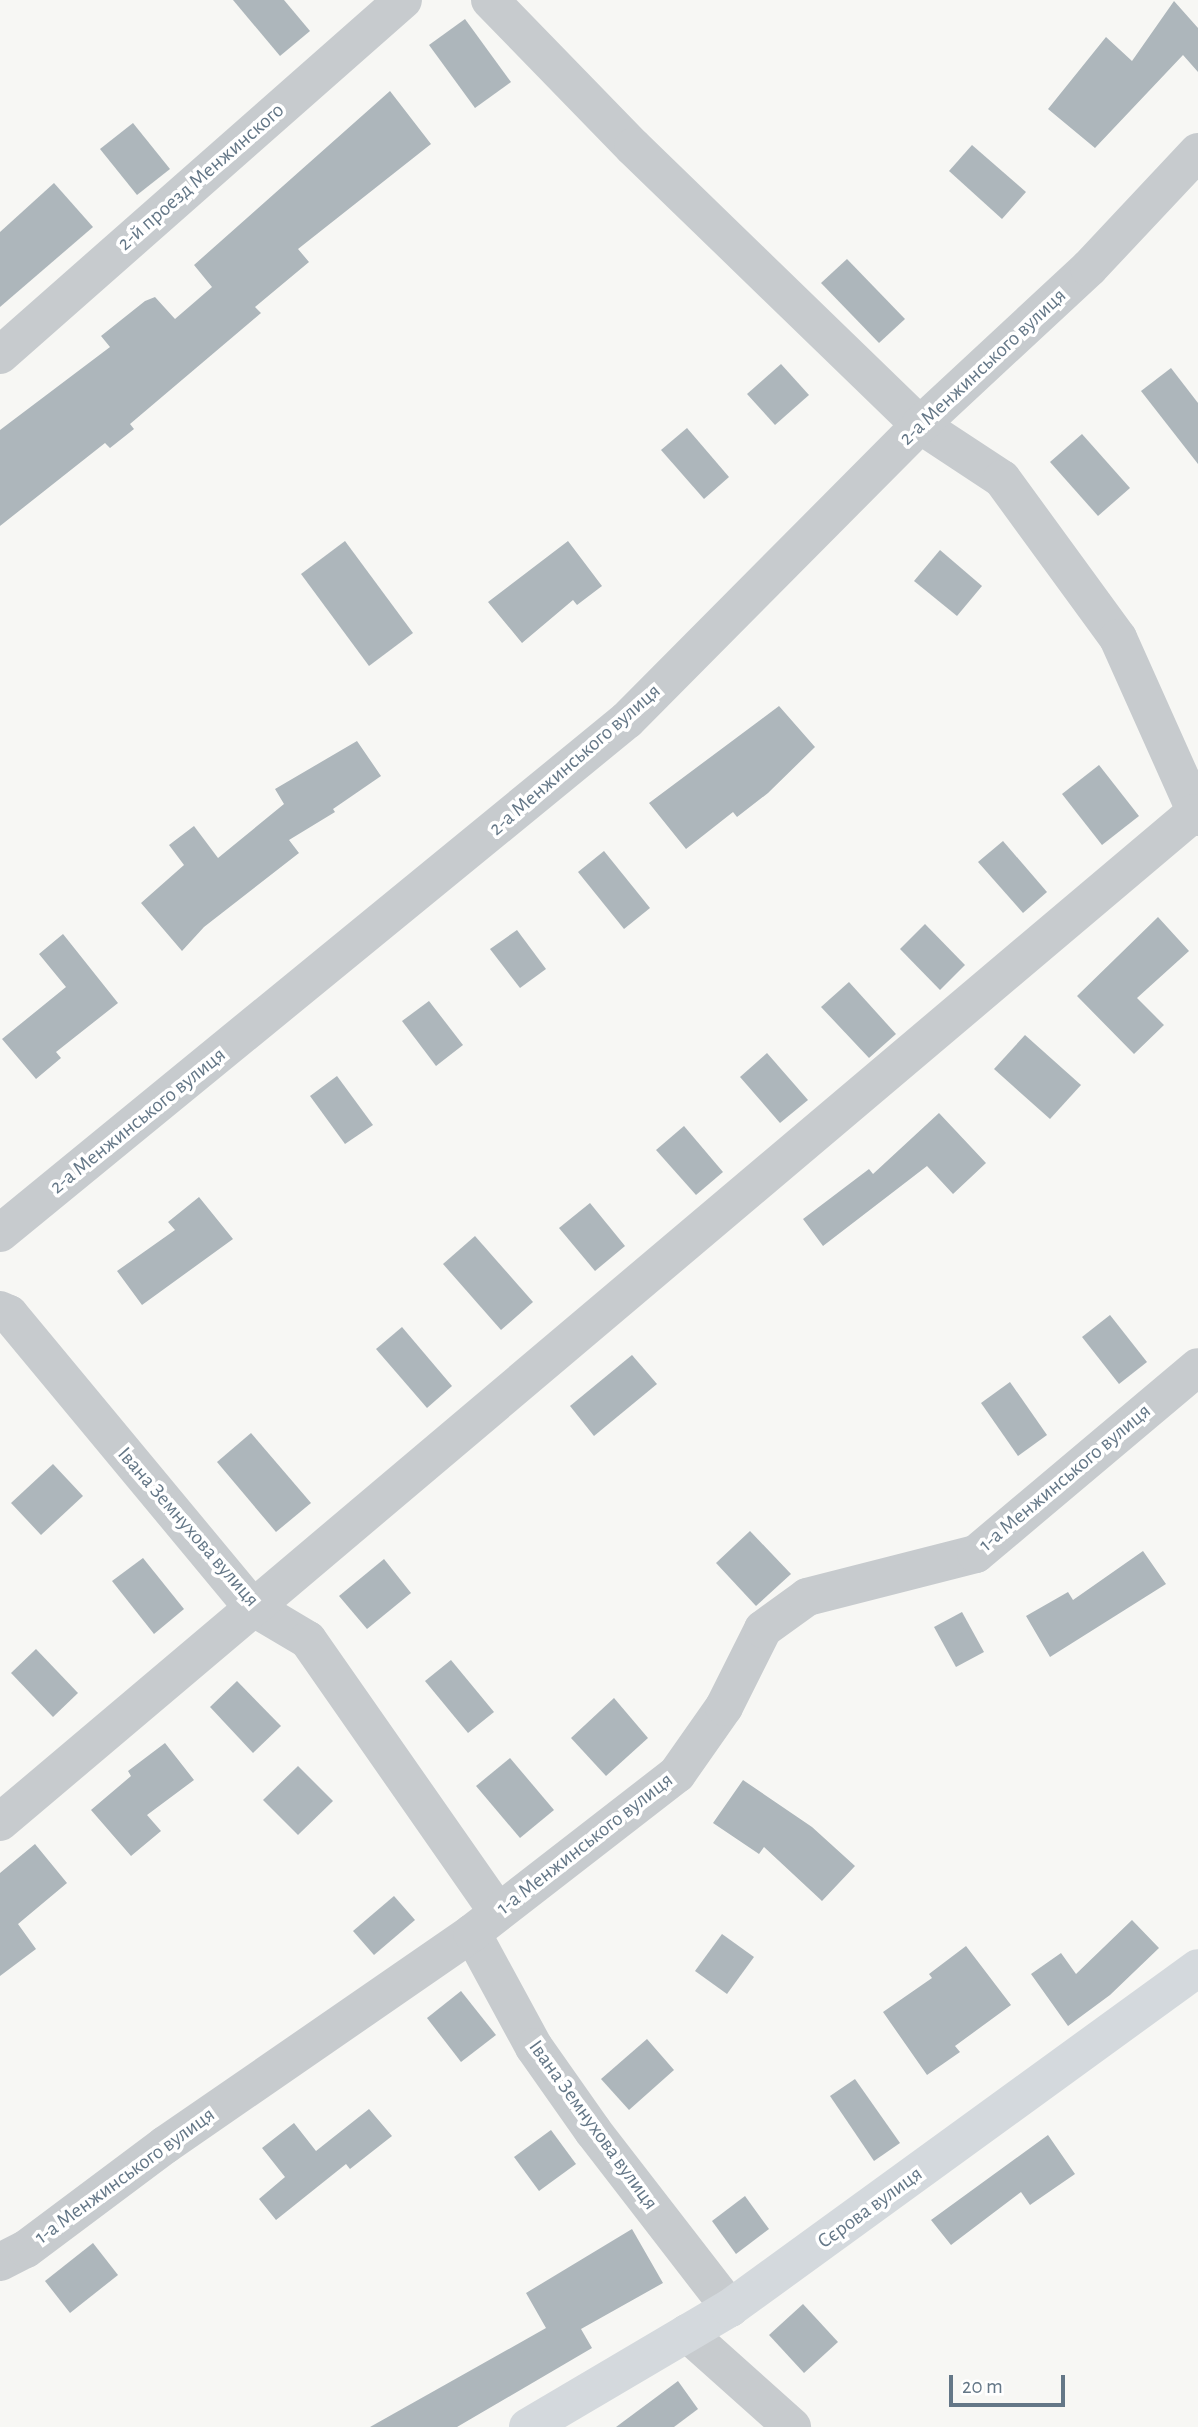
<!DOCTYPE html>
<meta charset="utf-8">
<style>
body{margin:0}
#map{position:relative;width:1198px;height:2427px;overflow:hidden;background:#f7f7f4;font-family:"Alegreya Sans",sans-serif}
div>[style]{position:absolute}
.building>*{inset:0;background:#adb6bb}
.street>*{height:38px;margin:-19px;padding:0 19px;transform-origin:19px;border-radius:19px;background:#c7cbce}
.secondary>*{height:38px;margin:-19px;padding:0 19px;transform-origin:19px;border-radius:19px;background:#d4d9dd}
span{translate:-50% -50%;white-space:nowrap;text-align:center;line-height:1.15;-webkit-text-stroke:7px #fff;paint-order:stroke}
.street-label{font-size:21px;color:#647787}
.scale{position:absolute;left:949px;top:2375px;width:116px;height:32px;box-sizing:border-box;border:4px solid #647787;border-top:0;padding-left:9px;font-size:21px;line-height:24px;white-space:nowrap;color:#647787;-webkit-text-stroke:5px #fff;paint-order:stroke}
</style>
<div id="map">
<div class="building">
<i style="clip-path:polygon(233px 0,284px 0,310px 31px,280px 56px)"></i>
<i style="clip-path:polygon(1174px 1px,1198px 28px,1198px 72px,1183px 55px,1095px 148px,1048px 109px,1106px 37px,1132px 61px)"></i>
<i style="clip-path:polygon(465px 19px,511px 82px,475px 108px,429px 45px)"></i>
<i style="clip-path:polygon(390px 91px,431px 144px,298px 249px,309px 262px,255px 307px,261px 313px,130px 424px,134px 429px,110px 448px,105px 443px,0 526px,0 430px,110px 347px,101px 336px,145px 301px,155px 297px,175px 319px,212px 287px,194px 265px)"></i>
<i style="clip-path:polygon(133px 123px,170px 169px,137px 195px,100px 149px)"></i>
<i style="clip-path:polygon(972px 145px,1026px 192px,1002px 219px,949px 171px)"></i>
<i style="clip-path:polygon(54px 183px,93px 227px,0 307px,0 232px)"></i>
<i style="clip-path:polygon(847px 259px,905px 319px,879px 343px,821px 283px)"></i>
<i style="clip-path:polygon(781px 364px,809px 395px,775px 425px,747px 394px)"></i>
<i style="clip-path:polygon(1171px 368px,1198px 403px,1198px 464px,1141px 391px)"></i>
<i style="clip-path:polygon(687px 428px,729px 477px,704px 499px,661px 450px)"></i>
<i style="clip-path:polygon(1082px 434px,1130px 488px,1098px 516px,1050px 462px)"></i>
<i style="clip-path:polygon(345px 541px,413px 633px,369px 666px,301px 574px)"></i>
<i style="clip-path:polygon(568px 541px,602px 586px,577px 605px,573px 600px,522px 643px,488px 602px)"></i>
<i style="clip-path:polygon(940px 550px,982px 586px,957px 616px,914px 581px)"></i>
<i style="clip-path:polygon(779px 706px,815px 747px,768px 793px,737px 817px,733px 812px,686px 849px,649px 803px)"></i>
<i style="clip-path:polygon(357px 741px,381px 776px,333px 809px,335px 812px,289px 840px,299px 853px,204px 927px,182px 951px,141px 903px,184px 865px,169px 845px,194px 826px,218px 858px,284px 804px,275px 789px)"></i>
<i style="clip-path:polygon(1099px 765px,1139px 816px,1102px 845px,1062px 794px)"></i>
<i style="clip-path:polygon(1003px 841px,1047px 892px,1023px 913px,978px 862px)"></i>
<i style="clip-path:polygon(604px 851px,650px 908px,624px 929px,578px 872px)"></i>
<i style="clip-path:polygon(1158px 917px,1189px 951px,1137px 998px,1164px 1025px,1134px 1054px,1077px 996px)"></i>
<i style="clip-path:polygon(925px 924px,965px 965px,940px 990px,900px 949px)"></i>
<i style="clip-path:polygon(517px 930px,546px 969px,520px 988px,490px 949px)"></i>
<i style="clip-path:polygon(63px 934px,118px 1003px,56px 1052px,61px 1058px,36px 1079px,2px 1039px,66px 987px,39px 954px)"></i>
<i style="clip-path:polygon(849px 982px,896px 1034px,869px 1058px,821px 1007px)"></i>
<i style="clip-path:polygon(429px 1001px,463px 1045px,436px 1066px,402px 1021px)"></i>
<i style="clip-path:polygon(1025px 1035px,1081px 1085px,1050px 1119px,994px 1069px)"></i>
<i style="clip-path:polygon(767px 1053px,808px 1100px,780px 1123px,740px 1077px)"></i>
<i style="clip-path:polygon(337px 1076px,373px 1125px,345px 1144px,310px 1096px)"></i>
<i style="clip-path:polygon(939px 1113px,986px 1163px,953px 1194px,927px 1166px,823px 1246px,803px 1219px,869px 1169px,873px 1174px)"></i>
<i style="clip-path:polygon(684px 1126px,723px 1172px,696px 1195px,656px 1150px)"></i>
<i style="clip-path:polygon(199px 1197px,233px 1239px,142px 1305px,117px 1271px,175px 1230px,168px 1222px)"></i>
<i style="clip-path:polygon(590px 1203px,625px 1246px,595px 1271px,559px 1228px)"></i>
<i style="clip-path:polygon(475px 1236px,533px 1302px,501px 1330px,443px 1264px)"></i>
<i style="clip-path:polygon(1110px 1315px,1147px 1362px,1119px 1384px,1082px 1337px)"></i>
<i style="clip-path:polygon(402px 1327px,452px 1386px,427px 1408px,376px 1349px)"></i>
<i style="clip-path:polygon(632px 1355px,657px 1384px,594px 1436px,570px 1406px)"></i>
<i style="clip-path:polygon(1010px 1382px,1047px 1435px,1018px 1456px,981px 1403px)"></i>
<i style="clip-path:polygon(251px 1433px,311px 1503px,276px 1532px,217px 1462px)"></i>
<i style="clip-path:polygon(53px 1464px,83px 1496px,41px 1535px,11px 1503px)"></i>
<i style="clip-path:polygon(750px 1531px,791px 1574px,756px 1606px,716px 1563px)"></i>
<i style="clip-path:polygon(1143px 1551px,1166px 1584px,1050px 1657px,1026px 1616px,1068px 1592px,1073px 1600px)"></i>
<i style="clip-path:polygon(143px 1558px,184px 1609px,154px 1634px,112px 1581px)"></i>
<i style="clip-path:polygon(384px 1559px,411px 1593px,367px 1629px,339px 1596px)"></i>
<i style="clip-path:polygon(962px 1612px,984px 1652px,956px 1667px,934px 1627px)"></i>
<i style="clip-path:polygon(36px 1649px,78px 1693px,53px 1717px,11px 1673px)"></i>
<i style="clip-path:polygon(451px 1660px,494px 1712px,468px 1733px,425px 1681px)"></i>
<i style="clip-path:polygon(237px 1681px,281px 1726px,253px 1753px,210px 1707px)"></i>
<i style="clip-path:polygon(614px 1698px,648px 1738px,606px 1776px,571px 1738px)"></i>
<i style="clip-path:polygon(165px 1743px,194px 1780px,147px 1815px,161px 1831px,131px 1856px,91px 1810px,131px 1776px,128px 1771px)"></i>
<i style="clip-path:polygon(510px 1758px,554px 1810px,520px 1838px,476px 1786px)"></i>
<i style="clip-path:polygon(298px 1766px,333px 1801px,298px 1835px,263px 1800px)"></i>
<i style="clip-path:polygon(743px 1780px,812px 1827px,855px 1866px,822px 1901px,764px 1847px,759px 1854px,713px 1823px)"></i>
<i style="clip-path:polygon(35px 1844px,67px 1883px,18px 1924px,36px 1949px,0 1976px,0 1873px)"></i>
<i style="clip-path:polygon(394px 1896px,415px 1920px,374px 1955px,353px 1931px)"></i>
<i style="clip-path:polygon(1132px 1920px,1159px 1948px,1110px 1995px,1068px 2026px,1031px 1974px,1061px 1953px,1076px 1974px)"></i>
<i style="clip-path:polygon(722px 1934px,754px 1957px,727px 1994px,695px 1971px)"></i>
<i style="clip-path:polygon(966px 1946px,1011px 2005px,955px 2046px,960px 2052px,927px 2075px,883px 2012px,932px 1978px,929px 1974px)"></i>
<i style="clip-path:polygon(461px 1991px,496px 2035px,461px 2062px,427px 2018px)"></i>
<i style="clip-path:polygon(647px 2039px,674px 2070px,629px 2110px,601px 2079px)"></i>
<i style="clip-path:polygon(855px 2079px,900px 2143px,874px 2161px,830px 2096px)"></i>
<i style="clip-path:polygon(369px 2109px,392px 2136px,350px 2169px,346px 2164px,276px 2220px,259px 2199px,285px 2177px,262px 2148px,294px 2123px,316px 2151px)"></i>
<i style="clip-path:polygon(551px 2130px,576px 2164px,539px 2191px,514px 2157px)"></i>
<i style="clip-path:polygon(1048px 2135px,1075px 2174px,1030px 2205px,1021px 2192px,951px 2245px,931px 2220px)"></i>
<i style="clip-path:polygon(745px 2196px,769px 2229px,736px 2254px,712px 2221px)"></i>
<i style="clip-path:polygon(632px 2229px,663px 2283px,581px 2329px,592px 2348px,457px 2427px,370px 2427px,546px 2328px,526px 2293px)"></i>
<i style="clip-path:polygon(93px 2243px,118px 2275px,70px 2313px,45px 2281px)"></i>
<i style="clip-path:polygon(803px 2304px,838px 2342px,804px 2373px,769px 2335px)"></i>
<i style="clip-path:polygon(678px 2381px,698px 2409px,674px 2427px,616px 2427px)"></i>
</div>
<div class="street">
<i style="left:490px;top:0;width:205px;rotate:45.8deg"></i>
<i style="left:633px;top:147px;width:400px;rotate:44.1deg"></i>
<i style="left:920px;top:425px;width:98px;rotate:33.4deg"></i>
<i style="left:1002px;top:479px;width:197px;rotate:53.9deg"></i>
<i style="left:1118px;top:638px;width:196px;rotate:65.9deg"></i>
<i style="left:0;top:355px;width:537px;rotate:-41.38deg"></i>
<i style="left:0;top:1233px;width:810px;rotate:-39.29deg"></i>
<i style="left:627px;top:720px;width:416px;rotate:-45.2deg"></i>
<i style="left:920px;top:425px;width:231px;rotate:-42.9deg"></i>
<i style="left:1089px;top:268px;width:159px;rotate:-46.8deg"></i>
<i style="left:0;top:1310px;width:10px;rotate:24deg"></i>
<i style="left:9px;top:1314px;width:379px;rotate:50.3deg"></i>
<i style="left:251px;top:1606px;width:66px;rotate:30.8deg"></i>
<i style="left:308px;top:1640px;width:332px;rotate:55.1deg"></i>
<i style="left:0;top:1822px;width:1563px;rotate:-40.2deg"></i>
<i style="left:472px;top:1933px;width:130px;rotate:61.5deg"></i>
<i style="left:534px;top:2047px;width:103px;rotate:54.9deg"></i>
<i style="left:593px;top:2131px;width:224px;rotate:52.3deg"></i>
<i style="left:0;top:2262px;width:29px;rotate:-27deg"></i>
<i style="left:26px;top:2249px;width:174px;rotate:-36.8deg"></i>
<i style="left:165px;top:2145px;width:373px;rotate:-34.6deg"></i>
<i style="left:472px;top:1933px;width:259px;rotate:-37.8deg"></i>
<i style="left:677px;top:1774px;width:82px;rotate:-55deg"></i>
<i style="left:724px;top:1707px;width:87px;rotate:-63.4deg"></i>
<i style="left:763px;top:1629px;width:54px;rotate:-36deg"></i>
<i style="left:807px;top:1597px;width:174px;rotate:-14.3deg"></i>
<i style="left:976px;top:1554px;width:290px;rotate:-40.1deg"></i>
<i style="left:687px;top:2333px;width:141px;rotate:41.8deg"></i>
</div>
<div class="secondary">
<i style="left:528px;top:2427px;width:234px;rotate:-30.5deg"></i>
<i style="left:730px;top:2308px;width:578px;rotate:-36deg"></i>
</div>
<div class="street-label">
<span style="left:201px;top:177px;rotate:-41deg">2-й проезд Менжинского</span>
<span style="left:983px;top:367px;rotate:-43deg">2-а Менжинського вулиця</span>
<span style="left:575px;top:760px;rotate:-41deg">2-а Менжинського вулиця</span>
<span style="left:138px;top:1121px;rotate:-39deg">2-а Менжинського вулиця</span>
<span style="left:1065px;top:1478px;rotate:-40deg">1-а Менжинського вулиця</span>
<span style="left:188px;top:1527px;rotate:49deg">Івана Земнухова вулиця</span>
<span style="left:585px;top:1844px;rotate:-38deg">1-а Менжинського вулиця</span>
<span style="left:593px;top:2125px;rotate:54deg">Івана Земнухова вулиця</span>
<span style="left:125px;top:2176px;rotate:-36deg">1-а Менжинського вулиця</span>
<span style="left:870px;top:2208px;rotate:-36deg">Сєрова вулиця</span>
</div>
<div class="scale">20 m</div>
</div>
